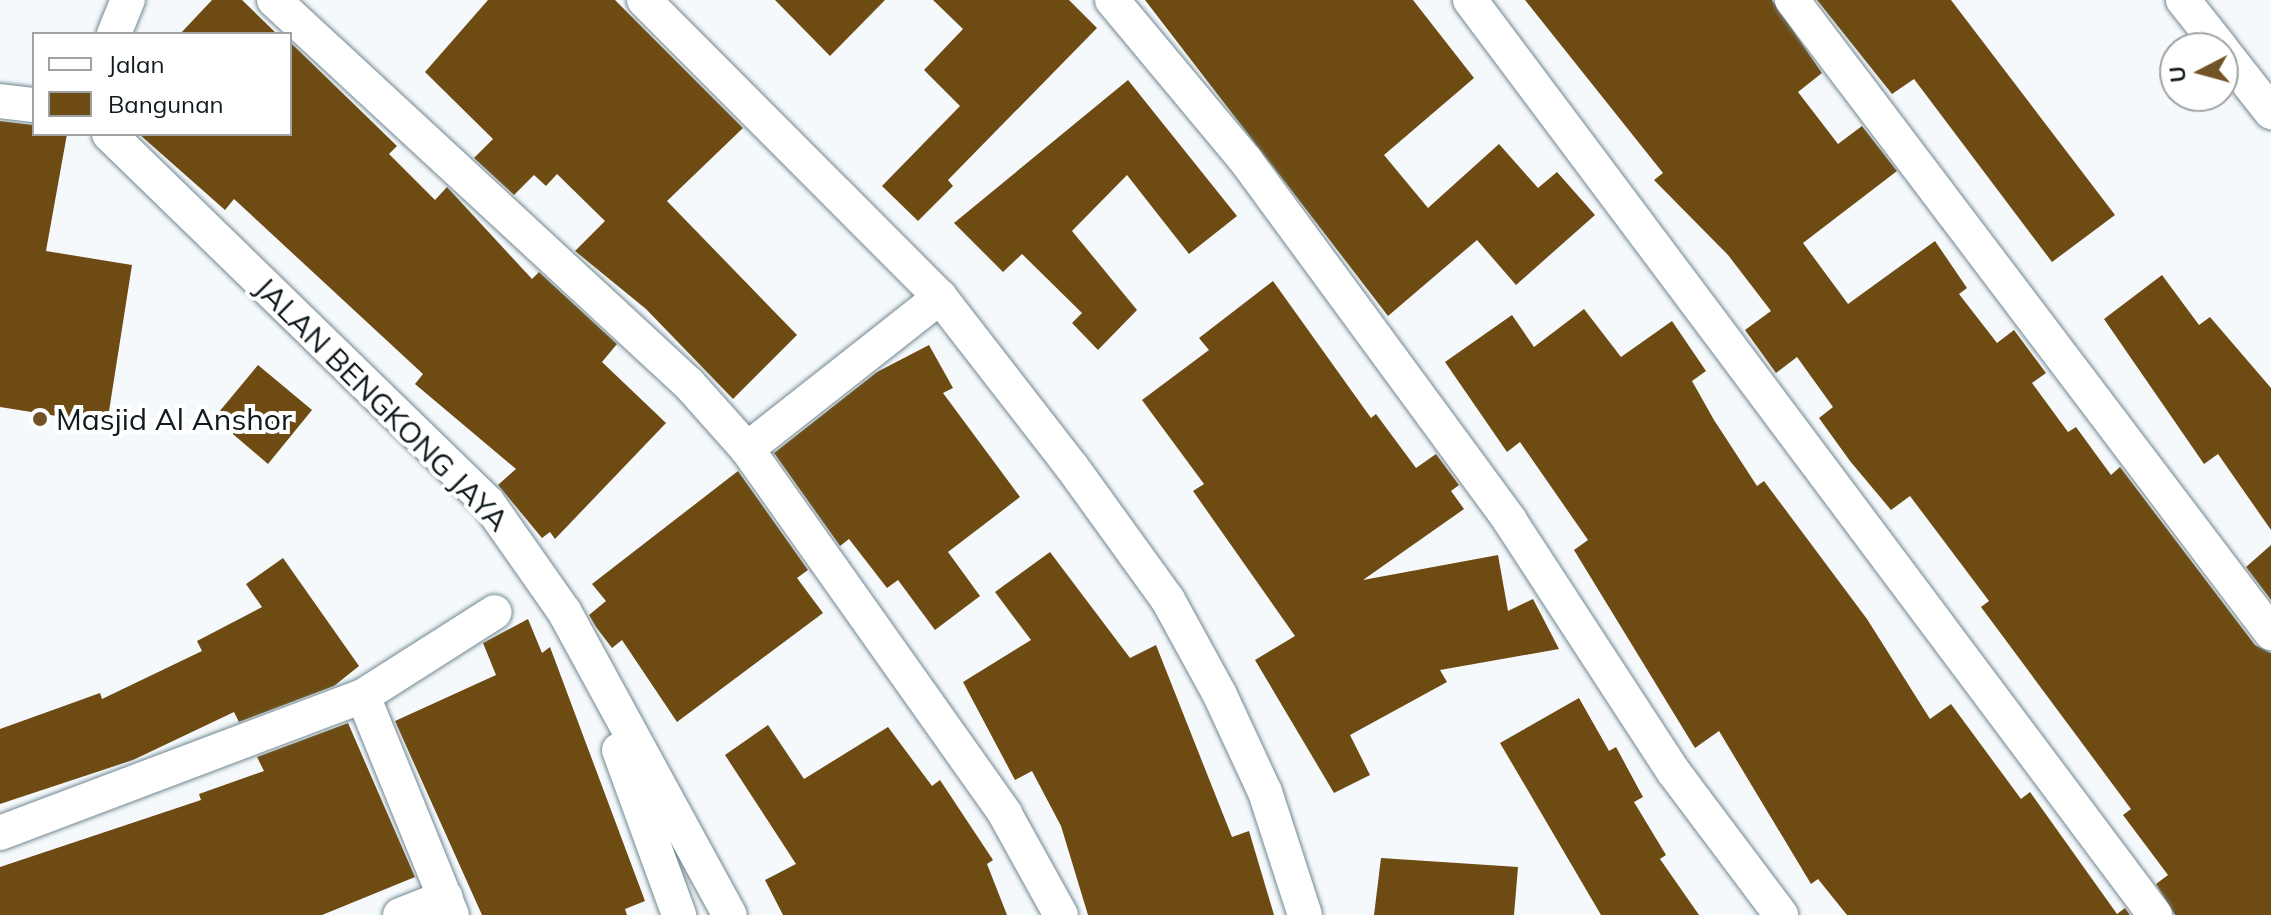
<!DOCTYPE html>
<style>
body{margin:0}
#map{position:relative;width:2271px;height:915px;overflow:hidden;background:#f5f9fc;font-family:Mulish,sans-serif}
div>[style]{position:absolute}
.building>*{inset:0;background:#6e4b12}
.roads{filter:drop-shadow(0 0 2px #718791) drop-shadow(0 0 2px #718791)}
.minor>*{height:34px;margin:-17px;padding:0 17px;transform-origin:17px;border-radius:17px;background:#fff}
.dots>*{width:22px;height:22px;translate:-50% -50%;box-sizing:border-box;border:4px solid #fff;border-radius:50%}
span{translate:-50% -50%;white-space:nowrap;text-align:center;line-height:1.15;-webkit-text-stroke:8px #fff;paint-order:stroke}
.street-label{font-size:30px;color:#111a1e}
.poi-label{font-size:30px;color:#111a1e}
.left{translate:0 -50%;text-align:left}
.legend{position:absolute;left:32px;top:32px;width:260px;height:104px;box-sizing:border-box;background:#fff;border:2px solid #a0a3a5;margin:0;padding:10px 14px;list-style:none;font-size:24px;color:#111a1e}
.legend li{display:flex;align-items:center;gap:16px;height:40px}
.legend b{width:40px;border:2px solid #a0a3a5}
.north{position:absolute;left:2159px;top:32px;width:80px;height:80px;box-sizing:border-box;background:#fff;border:2px solid #a0a3a5;border-radius:50%;rotate:264deg;font-size:22px;font-weight:700;line-height:32px;text-align:center;color:#111a1e}
.north::after{content:'';display:block;margin:auto;width:28px;height:36px;background:#725328;clip-path:polygon(50% 0,100% 100%,50% 72%,0 100%)}
</style>
<div id="map">
<div class="building">
<i style="clip-path:polygon(212px 0,242px 0,277px 34px,180px 34px)"></i>
<i style="clip-path:polygon(488px 0,615px 0,743px 128px,667px 201px,797px 335px,733px 399px,646px 309px,575px 251px,605px 221px,557px 174px,546px 186px,534px 175px,514px 195px,474px 158px,493px 139px,425px 72px)"></i>
<i style="clip-path:polygon(775px 0,885px 0,830px 56px)"></i>
<i style="clip-path:polygon(933px 0,1069px 0,1097px 28px,948px 180px,953px 186px,918px 221px,882px 186px,960px 106px,924px 70px,963px 29px)"></i>
<i style="clip-path:polygon(1145px 0,1413px 0,1474px 78px,1384px 155px,1428px 208px,1499px 144px,1538px 188px,1557px 172px,1595px 215px,1516px 285px,1477px 240px,1388px 316px)"></i>
<i style="clip-path:polygon(1525px 0,1772px 0,1822px 73px,1798px 92px,1838px 144px,1862px 126px,1897px 171px,1803px 243px,1848px 304px,1935px 241px,1967px 288px,1959px 294px,1997px 343px,2014px 330px,2046px 373px,2032px 383px,2068px 432px,2076px 427px,2111px 475px,2120px 467px,2255px 645px,2271px 653px,2271px 915px,2175px 915px,2156px 884px,2168px 875px,2123px 815px,2131px 809px,1981px 607px,1989px 601px,1910px 496px,1891px 510px,1850px 461px,1819px 418px,1833px 407px,1797px 357px,1776px 373px,1745px 330px,1771px 311px,1728px 255px,1654px 180px,1663px 173px)"></i>
<i style="clip-path:polygon(1817px 0,1951px 0,2115px 215px,2052px 262px,1914px 79px,1892px 94px)"></i>
<i style="clip-path:polygon(290px 42px,397px 146px,389px 154px,435px 200px,447px 187px,532px 279px,539px 272px,617px 344px,602px 362px,666px 423px,555px 539px,550px 532px,542px 538px,498px 485px,516px 469px,415px 384px,423px 374px,234px 199px,225px 210px,139px 134px,290px 134px)"></i>
<i style="clip-path:polygon(1128px 80px,1237px 216px,1189px 254px,1127px 175px,1072px 231px,1137px 310px,1098px 350px,1072px 323px,1082px 313px,1022px 254px,1003px 272px,954px 223px)"></i>
<i style="clip-path:polygon(0 121px,34px 125px,34px 134px,67px 134px,46px 251px,132px 265px,107px 424px,0 407px)"></i>
<i style="clip-path:polygon(2162px 275px,2199px 325px,2210px 317px,2271px 388px,2271px 530px,2218px 454px,2204px 464px,2104px 319px)"></i>
<i style="clip-path:polygon(1273px 281px,1371px 418px,1376px 414px,1416px 468px,1436px 454px,1459px 485px,1451px 491px,1464px 509px,1363px 580px,1498px 555px,1508px 611px,1533px 599px,1559px 649px,1440px 670px,1447px 682px,1350px 735px,1370px 775px,1334px 793px,1255px 660px,1295px 636px,1193px 491px,1204px 484px,1142px 400px,1209px 350px,1199px 338px)"></i>
<i style="clip-path:polygon(1584px 309px,1621px 357px,1672px 321px,1706px 371px,1692px 381px,1714px 420px,1757px 486px,1764px 481px,1867px 619px,1930px 719px,1951px 704px,2021px 799px,2030px 792px,2117px 914px,2125px 908px,2130px 915px,1847px 915px,1818px 879px,1811px 884px,1719px 731px,1695px 748px,1574px 550px,1588px 540px,1520px 442px,1507px 452px,1445px 362px,1512px 315px,1534px 347px)"></i>
<i style="clip-path:polygon(929px 345px,953px 388px,943px 393px,1020px 497px,948px 552px,980px 596px,935px 630px,898px 580px,887px 588px,849px 539px,840px 546px,774px 453px,877px 372px)"></i>
<i style="clip-path:polygon(258px 365px,312px 410px,268px 464px,214px 418px)"></i>
<i style="clip-path:polygon(738px 471px,808px 570px,797px 578px,823px 613px,677px 722px,622px 640px,612px 648px,596px 627px,589px 615px,606px 601px,592px 584px)"></i>
<i style="clip-path:polygon(2271px 545px,2271px 600px,2246px 567px)"></i>
<i style="clip-path:polygon(1050px 552px,1130px 658px,1156px 645px,1232px 837px,1249px 831px,1274px 915px,1088px 915px,1061px 826px,1032px 771px,1015px 780px,963px 682px,1031px 640px,995px 592px)"></i>
<i style="clip-path:polygon(283px 558px,359px 666px,334px 686px,239px 722px,234px 712px,133px 760px,0 804px,0 729px,100px 693px,102px 699px,202px 651px,197px 641px,262px 607px,246px 584px)"></i>
<i style="clip-path:polygon(528px 619px,542px 653px,550px 647px,645px 901px,625px 909px,627px 915px,482px 915px,395px 721px,496px 675px,483px 643px)"></i>
<i style="clip-path:polygon(1579px 698px,1609px 751px,1616px 747px,1643px 797px,1634px 802px,1666px 855px,1660px 859px,1699px 915px,1601px 915px,1500px 743px)"></i>
<i style="clip-path:polygon(348px 723px,415px 877px,322px 915px,0 915px,0 867px,201px 800px,199px 794px,264px 771px,257px 757px)"></i>
<i style="clip-path:polygon(768px 725px,804px 779px,888px 727px,932px 786px,940px 780px,993px 860px,987px 864px,1007px 915px,783px 915px,765px 880px,796px 864px,725px 755px)"></i>
<i style="clip-path:polygon(1381px 858px,1518px 867px,1514px 915px,1374px 915px)"></i>
</div>
<div class="roads">
<div class="minor">
<i style="left:274px;top:0;width:565px;rotate:42.78deg"></i>
<i style="left:689px;top:384px;width:87px;rotate:48.3deg"></i>
<i style="left:747px;top:449px;width:447px;rotate:54.7deg"></i>
<i style="left:1005px;top:814px;width:115px;rotate:61deg"></i>
<i style="left:644px;top:0;width:419px;rotate:45.1deg"></i>
<i style="left:940px;top:297px;width:215px;rotate:52.2deg"></i>
<i style="left:1072px;top:467px;width:164px;rotate:54.2deg"></i>
<i style="left:1168px;top:600px;width:106px;rotate:61.3deg"></i>
<i style="left:1219px;top:693px;width:109px;rotate:65.1deg"></i>
<i style="left:1265px;top:792px;width:129px;rotate:72deg"></i>
<i style="left:1112px;top:0;width:209px;rotate:50.2deg"></i>
<i style="left:1246px;top:161px;width:446px;rotate:53.7deg"></i>
<i style="left:1510px;top:521px;width:298px;rotate:56.9deg"></i>
<i style="left:1673px;top:771px;width:180px;rotate:53.1deg"></i>
<i style="left:1470px;top:0;width:1143px;rotate:53.18deg"></i>
<i style="left:1792px;top:0;width:794px;rotate:52.88deg"></i>
<i style="left:2183px;top:0;width:61px;rotate:51.6deg"></i>
<i style="left:114px;top:34px;width:37px;rotate:-68deg"></i>
<i style="left:2223px;top:51px;width:78px;rotate:51.8deg"></i>
<i style="left:0;top:101px;width:34px;rotate:7deg"></i>
<i style="left:109px;top:134px;width:529px;rotate:44.23deg"></i>
<i style="left:488px;top:503px;width:132px;rotate:54.9deg"></i>
<i style="left:564px;top:611px;width:346px;rotate:61.4deg"></i>
<i style="left:747px;top:449px;width:246px;rotate:-38.2deg"></i>
<i style="left:363px;top:696px;width:236px;rotate:67.9deg"></i>
<i style="left:619px;top:750px;width:176px;rotate:70deg"></i>
<i style="left:0;top:833px;width:388px;rotate:-20.7deg"></i>
<i style="left:363px;top:696px;width:156px;rotate:-32.5deg"></i>
<i style="left:400px;top:915px;width:49px;rotate:-21.4deg"></i>
</div>
</div>
<div class="dots">
<i style="left:40px;top:419px;background:#725328"></i>
</div>
<div class="street-label">
<span style="left:382px;top:404px;rotate:45deg">JALAN BENGKONG JAYA</span>
</div>
<div class="poi-label">
<span class="left" style="left:56px;top:419px">Masjid Al Anshor</span>
</div>
<ul class="legend">
<li><b style="height:10px;background:#fff"></b>Jalan</li>
<li><b style="height:22px;background:#6e4b12"></b>Bangunan</li>
</ul>
<div class="north">U</div>
</div>
